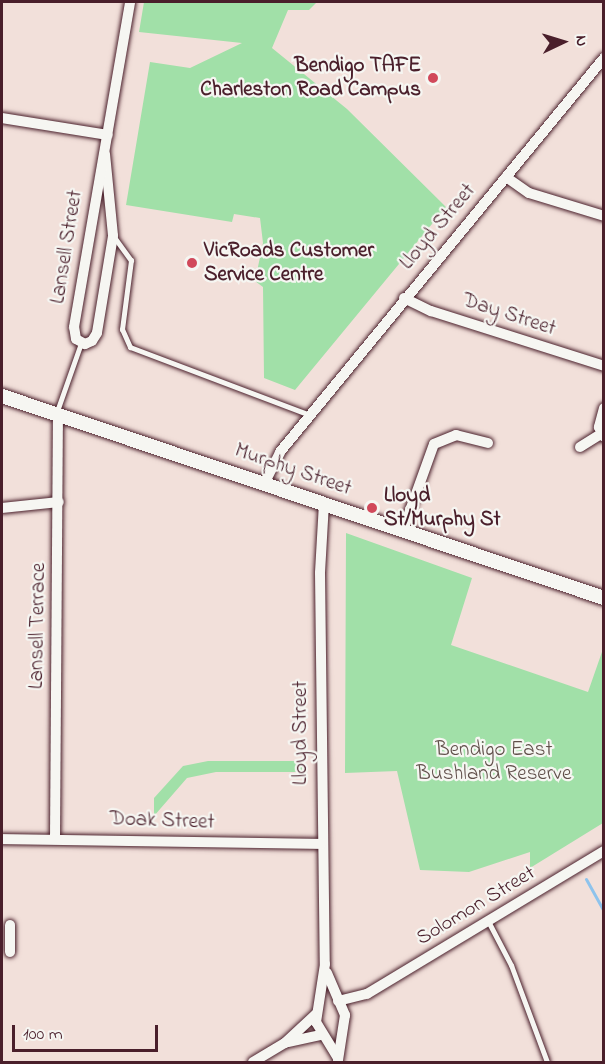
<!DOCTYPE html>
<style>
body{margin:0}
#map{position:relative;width:605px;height:1064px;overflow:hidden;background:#f2e0da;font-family:"Indie Flower",sans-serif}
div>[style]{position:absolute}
.green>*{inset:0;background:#a1e0a8}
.stream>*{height:3px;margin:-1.5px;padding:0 1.5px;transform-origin:1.5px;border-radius:1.5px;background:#8ec3ec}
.roads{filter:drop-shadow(0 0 2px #4a1f2b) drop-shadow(0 0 2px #4a1f2b)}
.service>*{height:5px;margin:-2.5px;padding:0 2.5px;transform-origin:2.5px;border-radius:2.5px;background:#f6f6f2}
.minor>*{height:10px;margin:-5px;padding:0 5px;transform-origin:5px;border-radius:5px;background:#f6f6f2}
.tertiary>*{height:14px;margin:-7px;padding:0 7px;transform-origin:7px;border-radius:7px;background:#f6f6f2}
.dots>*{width:16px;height:16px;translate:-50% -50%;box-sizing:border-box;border:3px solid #f6f6f2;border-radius:50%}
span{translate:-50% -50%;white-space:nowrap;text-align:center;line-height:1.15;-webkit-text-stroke:4.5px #f6f6f2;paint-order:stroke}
.poi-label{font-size:21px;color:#4a1f2b;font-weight:700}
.right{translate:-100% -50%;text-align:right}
.left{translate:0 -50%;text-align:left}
.street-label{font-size:21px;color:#4a1f2b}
.park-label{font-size:21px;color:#604f4a}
.frame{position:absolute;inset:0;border:3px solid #4a1f2b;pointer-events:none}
.north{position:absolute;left:533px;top:12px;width:60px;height:60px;-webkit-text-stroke:4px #f6f6f2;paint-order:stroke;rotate:86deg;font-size:16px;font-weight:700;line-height:24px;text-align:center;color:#4a1f2b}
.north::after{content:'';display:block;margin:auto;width:21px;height:27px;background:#4a1f2b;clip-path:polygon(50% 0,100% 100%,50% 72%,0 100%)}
.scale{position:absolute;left:12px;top:1025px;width:146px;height:27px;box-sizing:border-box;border:3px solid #4a1f2b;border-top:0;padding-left:8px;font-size:18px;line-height:21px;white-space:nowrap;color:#4a1f2b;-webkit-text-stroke:4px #f6f6f2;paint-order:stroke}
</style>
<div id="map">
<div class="green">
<i style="clip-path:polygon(144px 2px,317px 2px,309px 10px,288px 10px,272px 48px,347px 109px,446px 207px,295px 390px,264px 378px,263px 287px,255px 281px,263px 243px,260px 218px,234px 214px,232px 222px,126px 205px,150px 62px,190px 68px,242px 43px,139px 32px)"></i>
<i style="clip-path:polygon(346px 533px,472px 578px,451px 645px,588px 692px,603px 649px,603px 823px,530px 868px,530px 852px,469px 872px,420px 870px,397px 771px,345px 773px)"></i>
<i style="clip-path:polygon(208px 761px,302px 761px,302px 772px,216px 772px,187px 778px,154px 816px,154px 798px,183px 766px)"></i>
</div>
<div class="stream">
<i style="left:586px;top:879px;width:37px;rotate:61deg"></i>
</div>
<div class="roads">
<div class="service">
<i style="left:114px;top:237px;width:29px;rotate:54deg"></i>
<i style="left:131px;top:260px;width:70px;rotate:97.4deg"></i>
<i style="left:122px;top:329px;width:20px;rotate:66deg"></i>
<i style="left:130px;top:347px;width:192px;rotate:20.7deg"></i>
<i style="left:56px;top:414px;width:75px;rotate:-70.6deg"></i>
<i style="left:488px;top:921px;width:50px;rotate:62.4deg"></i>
<i style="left:511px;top:965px;width:103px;rotate:69.6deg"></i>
</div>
<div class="minor">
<i style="left:2px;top:118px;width:107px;rotate:9.1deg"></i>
<i style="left:105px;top:154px;width:82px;rotate:84.4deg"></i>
<i style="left:113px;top:236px;width:98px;rotate:99.4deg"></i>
<i style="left:97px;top:333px;width:9px;rotate:122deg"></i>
<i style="left:92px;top:341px;width:8px;rotate:157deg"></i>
<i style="left:85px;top:344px;width:10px;rotate:-151deg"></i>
<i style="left:76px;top:339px;width:12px;rotate:-99deg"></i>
<i style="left:74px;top:327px;width:330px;rotate:-80.2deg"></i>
<i style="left:506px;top:177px;width:28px;rotate:35deg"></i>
<i style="left:529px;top:193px;width:78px;rotate:17deg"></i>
<i style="left:404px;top:298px;width:30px;rotate:26deg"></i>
<i style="left:431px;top:311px;width:182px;rotate:17.6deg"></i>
<i style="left:604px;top:408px;width:20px;rotate:105deg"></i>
<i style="left:599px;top:427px;width:11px;rotate:63deg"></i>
<i style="left:580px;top:447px;width:25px;rotate:-32deg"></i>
<i style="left:265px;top:482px;width:34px;rotate:-63deg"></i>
<i style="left:280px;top:452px;width:510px;rotate:-50.57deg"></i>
<i style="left:324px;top:503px;width:70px;rotate:93.3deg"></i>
<i style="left:320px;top:573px;width:391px;rotate:89.3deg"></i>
<i style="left:325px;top:964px;width:59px;rotate:98.8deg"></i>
<i style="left:316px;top:1022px;width:42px;rotate:58.6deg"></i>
<i style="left:2px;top:508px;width:57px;rotate:-6deg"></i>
<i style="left:403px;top:530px;width:91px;rotate:-70.2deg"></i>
<i style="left:434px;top:444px;width:24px;rotate:-22deg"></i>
<i style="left:456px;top:435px;width:33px;rotate:14deg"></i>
<i style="left:55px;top:838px;width:424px;rotate:-89.6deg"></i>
<i style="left:2px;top:839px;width:319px;rotate:0.9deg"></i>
<i style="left:10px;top:925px;width:27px;rotate:90deg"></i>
<i style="left:327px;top:973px;width:46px;rotate:66.8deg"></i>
<i style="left:345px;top:1015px;width:46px;rotate:98.8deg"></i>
<i style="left:338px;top:1001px;width:30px;rotate:-14deg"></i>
<i style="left:367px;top:994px;width:277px;rotate:-31.1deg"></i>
<i style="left:288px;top:1042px;width:35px;rotate:-12deg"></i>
<i style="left:253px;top:1062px;width:37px;rotate:-31deg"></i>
<i style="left:285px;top:1043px;width:42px;rotate:-43.1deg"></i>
</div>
<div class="tertiary">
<i style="left:2px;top:396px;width:635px;rotate:18.55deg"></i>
</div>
</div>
<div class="dots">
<i style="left:433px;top:78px;background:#d1495b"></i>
<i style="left:192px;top:263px;background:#d1495b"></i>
<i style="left:372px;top:508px;background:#d1495b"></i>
</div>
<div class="poi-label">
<span class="right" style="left:421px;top:78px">Bendigo TAFE<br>Charleston Road Campus</span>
<span class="left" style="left:204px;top:263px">VicRoads Customer<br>Service Centre</span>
<span class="left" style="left:384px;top:508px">Lloyd<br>St/Murphy St</span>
</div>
<div class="street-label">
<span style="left:438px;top:227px;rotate:-50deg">Lloyd Street</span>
<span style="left:67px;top:247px;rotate:-81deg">Lansell Street</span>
<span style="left:509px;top:315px;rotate:18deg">Day Street</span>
<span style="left:293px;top:470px;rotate:19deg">Murphy Street</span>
<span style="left:38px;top:626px;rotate:-89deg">Lansell Terrace</span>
<span style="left:301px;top:733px;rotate:-90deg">Lloyd Street</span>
<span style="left:162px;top:821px;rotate:2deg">Doak Street</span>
<span style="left:476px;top:906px;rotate:-31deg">Solomon Street</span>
</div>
<div class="park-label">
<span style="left:494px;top:762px">Bendigo East<br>Bushland Reserve</span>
</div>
<div class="frame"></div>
<div class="north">N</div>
<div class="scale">100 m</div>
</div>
